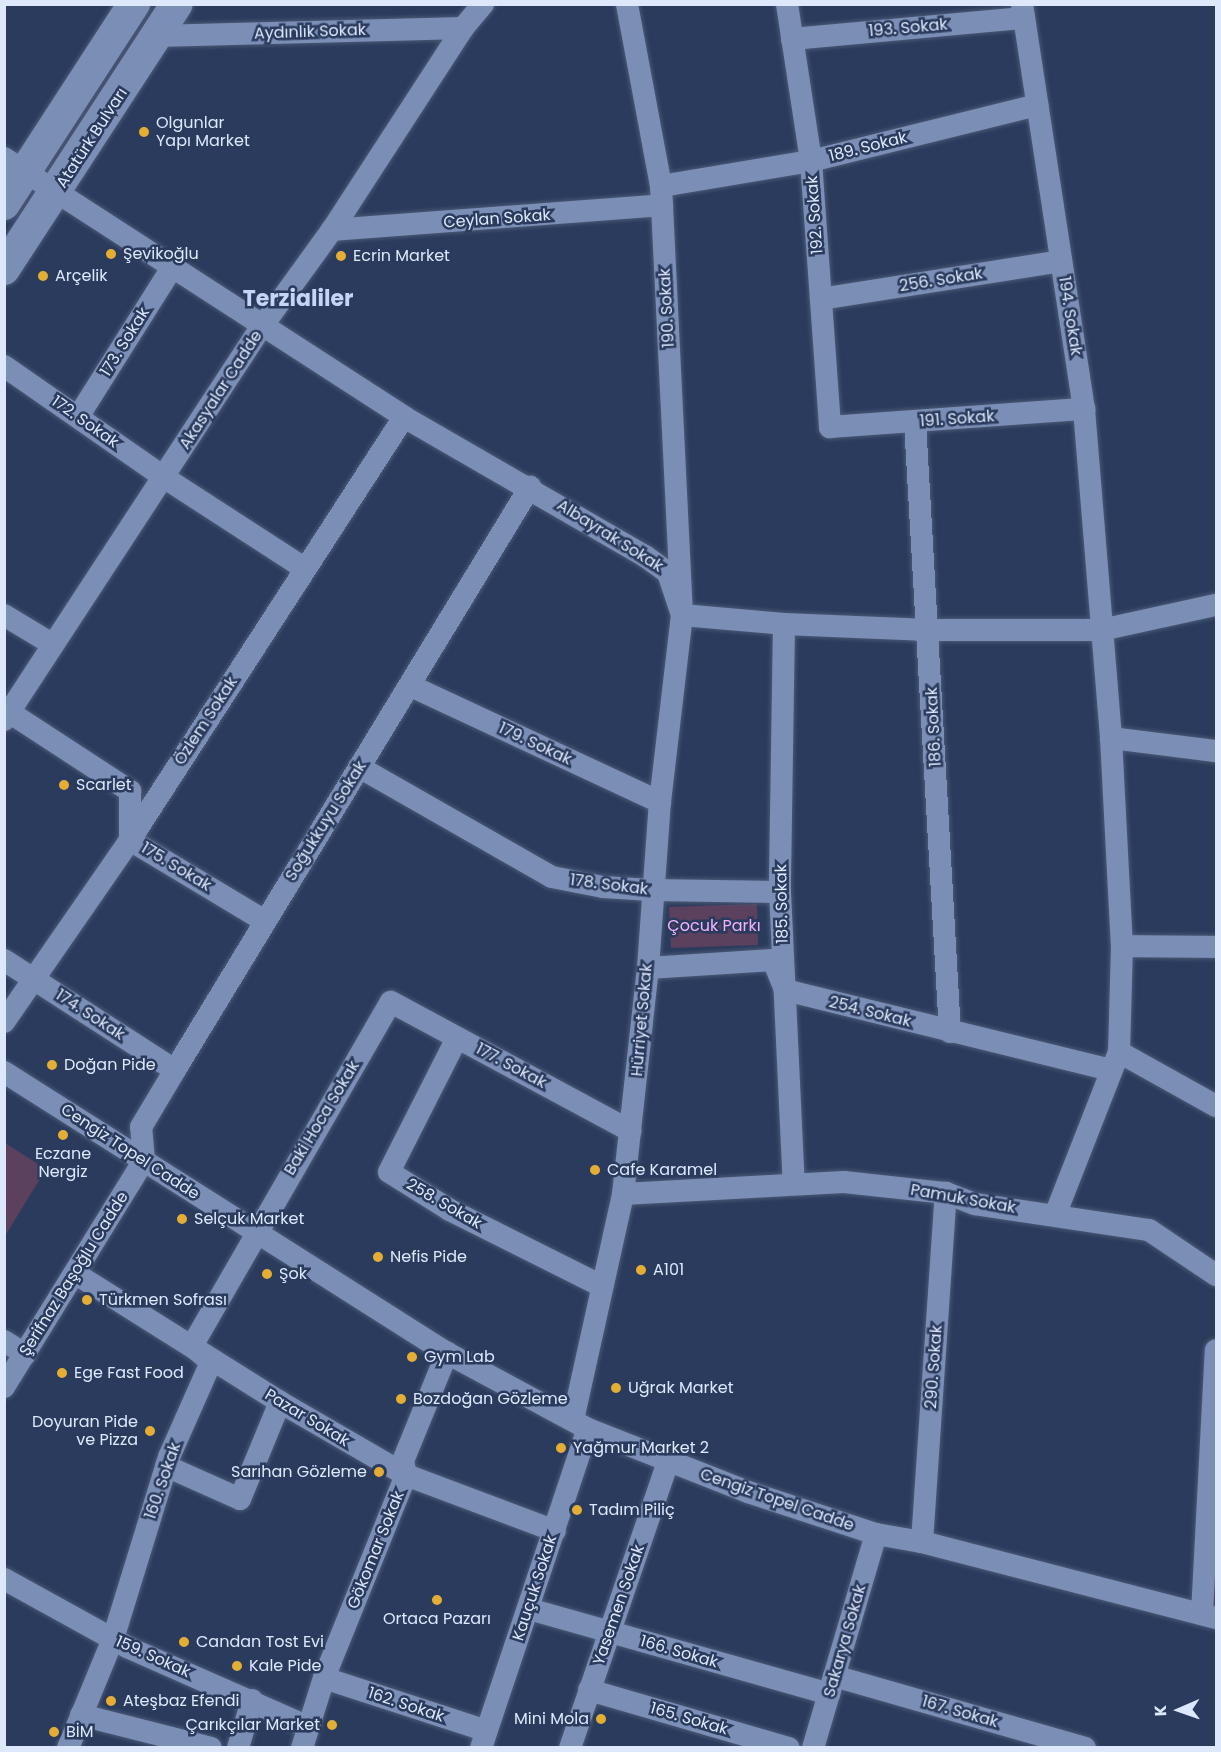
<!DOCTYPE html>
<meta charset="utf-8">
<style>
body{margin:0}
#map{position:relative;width:1221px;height:1752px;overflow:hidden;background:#2a3b5d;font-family:Poppins,sans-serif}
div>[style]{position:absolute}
.green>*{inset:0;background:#5c415f}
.roads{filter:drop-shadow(0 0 2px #4b5976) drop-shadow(0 0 2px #4b5976)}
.street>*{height:22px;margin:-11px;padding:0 11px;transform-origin:11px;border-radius:11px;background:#7b8fb6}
.secondary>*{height:32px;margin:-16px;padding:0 16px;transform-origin:16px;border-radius:16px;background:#7b8fb6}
.dots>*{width:16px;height:16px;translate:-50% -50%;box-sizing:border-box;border:3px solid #2a3b5d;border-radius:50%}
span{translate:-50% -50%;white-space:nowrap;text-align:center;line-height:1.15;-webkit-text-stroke:5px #2a3b5d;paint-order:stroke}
.street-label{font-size:16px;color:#dde8fd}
.poi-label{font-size:16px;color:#dde8fd}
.left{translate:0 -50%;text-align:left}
.right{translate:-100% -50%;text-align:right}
.park-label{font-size:16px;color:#f5b2fc}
.district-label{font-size:22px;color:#c4d5f7;font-weight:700}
.frame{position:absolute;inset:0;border:6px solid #dde8fd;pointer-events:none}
.north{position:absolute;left:1149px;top:1680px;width:60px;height:60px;-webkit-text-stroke:4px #2a3b5d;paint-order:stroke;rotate:268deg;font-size:16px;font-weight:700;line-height:24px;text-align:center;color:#dde8fd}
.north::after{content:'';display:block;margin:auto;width:21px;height:27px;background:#dde8fd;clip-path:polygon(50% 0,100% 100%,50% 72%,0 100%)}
</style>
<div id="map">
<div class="green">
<i style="clip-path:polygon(757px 904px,758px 945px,671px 948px,669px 907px)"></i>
<i style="clip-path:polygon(5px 1143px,46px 1169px,5px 1236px)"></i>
</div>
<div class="roads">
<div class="street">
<i style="left:787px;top:4px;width:159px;rotate:81.3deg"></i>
<i style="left:811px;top:161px;width:267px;rotate:85.9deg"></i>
<i style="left:830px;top:427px;width:255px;rotate:-4.1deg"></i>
<i style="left:1022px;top:4px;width:410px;rotate:81.3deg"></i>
<i style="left:1084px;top:409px;width:330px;rotate:85.3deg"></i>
<i style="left:1111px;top:738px;width:208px;rotate:87deg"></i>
<i style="left:1122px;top:946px;width:106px;rotate:91.6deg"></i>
<i style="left:1119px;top:1052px;width:173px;rotate:111.4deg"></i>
<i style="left:157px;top:36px;width:306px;rotate:-1.5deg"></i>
<i style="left:792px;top:39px;width:233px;rotate:-5.2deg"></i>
<i style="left:4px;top:158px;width:477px;rotate:32.9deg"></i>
<i style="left:404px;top:417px;width:278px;rotate:30deg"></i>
<i style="left:645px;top:556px;width:29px;rotate:36deg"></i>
<i style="left:668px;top:573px;width:44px;rotate:71.6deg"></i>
<i style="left:682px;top:615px;width:102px;rotate:5deg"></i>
<i style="left:784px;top:624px;width:144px;rotate:2.4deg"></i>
<i style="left:928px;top:630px;width:173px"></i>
<i style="left:1101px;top:630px;width:118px;rotate:-12.3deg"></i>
<i style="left:661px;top:186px;width:152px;rotate:-9.5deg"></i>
<i style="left:811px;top:161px;width:233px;rotate:-13.9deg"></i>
<i style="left:332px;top:230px;width:331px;rotate:-4.3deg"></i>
<i style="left:821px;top:299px;width:243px;rotate:-9deg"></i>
<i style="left:4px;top:366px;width:196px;rotate:34.8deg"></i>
<i style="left:165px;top:478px;width:166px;rotate:32.9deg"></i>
<i style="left:78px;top:417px;width:178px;rotate:-57.8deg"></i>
<i style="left:915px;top:422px;width:611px;rotate:86.72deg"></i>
<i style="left:4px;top:615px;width:56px;rotate:31.1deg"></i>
<i style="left:784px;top:624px;width:268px;rotate:90.9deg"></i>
<i style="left:780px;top:892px;width:292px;rotate:87.3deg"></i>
<i style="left:411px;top:686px;width:275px;rotate:25deg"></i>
<i style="left:9px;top:712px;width:145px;rotate:33.1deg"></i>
<i style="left:130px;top:791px;width:49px;rotate:90deg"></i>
<i style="left:130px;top:840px;width:155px;rotate:31deg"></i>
<i style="left:4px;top:720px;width:469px;rotate:-56.8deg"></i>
<i style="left:261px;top:328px;width:121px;rotate:-54.1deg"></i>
<i style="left:332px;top:230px;width:241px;rotate:-57deg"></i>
<i style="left:463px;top:28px;width:31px;rotate:-50deg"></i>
<i style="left:1111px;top:738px;width:106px;rotate:7.1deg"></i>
<i style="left:359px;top:767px;width:222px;rotate:29.7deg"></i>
<i style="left:552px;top:877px;width:52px;rotate:11.1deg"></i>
<i style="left:603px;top:887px;width:48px;rotate:3.6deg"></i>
<i style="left:651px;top:890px;width:129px;rotate:0.9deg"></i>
<i style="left:1122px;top:946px;width:94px;rotate:0.6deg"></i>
<i style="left:4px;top:960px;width:203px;rotate:32.8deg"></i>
<i style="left:648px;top:968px;width:125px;rotate:-3.7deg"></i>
<i style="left:773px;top:960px;width:32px;rotate:68deg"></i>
<i style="left:785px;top:990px;width:335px;rotate:13.8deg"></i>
<i style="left:4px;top:1022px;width:221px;rotate:-55.3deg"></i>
<i style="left:130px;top:840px;width:504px;rotate:-57.07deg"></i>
<i style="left:457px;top:1038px;width:150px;rotate:116.9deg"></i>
<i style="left:389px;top:1172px;width:72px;rotate:31.9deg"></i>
<i style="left:450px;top:1210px;width:170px;rotate:26.6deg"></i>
<i style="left:1119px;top:1052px;width:111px;rotate:29.1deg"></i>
<i style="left:4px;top:1072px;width:525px;rotate:32.39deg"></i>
<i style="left:447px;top:1353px;width:160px;rotate:28.3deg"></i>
<i style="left:588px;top:1429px;width:172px;rotate:21.5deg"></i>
<i style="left:748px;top:1492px;width:135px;rotate:18.2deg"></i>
<i style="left:876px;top:1534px;width:47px;rotate:9.9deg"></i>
<i style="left:922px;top:1542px;width:304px;rotate:14.5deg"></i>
<i style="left:623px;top:1194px;width:221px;rotate:-3.1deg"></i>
<i style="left:844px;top:1182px;width:103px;rotate:6.2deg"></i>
<i style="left:946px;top:1193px;width:31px;rotate:21deg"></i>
<i style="left:975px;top:1204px;width:176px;rotate:8.5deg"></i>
<i style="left:1149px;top:1230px;width:81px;rotate:33.9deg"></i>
<i style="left:76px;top:1274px;width:241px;rotate:32.1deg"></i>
<i style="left:280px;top:1402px;width:146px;rotate:30.1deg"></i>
<i style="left:406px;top:1475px;width:159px;rotate:20.6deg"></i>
<i style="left:4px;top:1341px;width:25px;rotate:32deg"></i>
<i style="left:4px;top:1387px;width:267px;rotate:-58.3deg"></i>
<i style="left:144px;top:1160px;width:33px;rotate:-95deg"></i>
<i style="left:141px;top:1127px;width:66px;rotate:-59.2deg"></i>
<i style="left:175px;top:1070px;width:683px;rotate:-58.66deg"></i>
<i style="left:573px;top:1420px;width:231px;rotate:-77.5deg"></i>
<i style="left:623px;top:1194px;width:227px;rotate:-83.7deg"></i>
<i style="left:648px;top:968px;width:166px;rotate:-85.9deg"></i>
<i style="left:660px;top:802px;width:188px;rotate:-83.3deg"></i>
<i style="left:682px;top:615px;width:430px;rotate:-92.8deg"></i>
<i style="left:661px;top:186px;width:185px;rotate:-100.6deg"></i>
<i style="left:166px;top:1466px;width:81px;rotate:24deg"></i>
<i style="left:240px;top:1499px;width:105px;rotate:-67.6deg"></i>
<i style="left:922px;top:1542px;width:350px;rotate:-86.1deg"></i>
<i style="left:4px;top:1579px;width:141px;rotate:28.9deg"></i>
<i style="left:127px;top:1647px;width:196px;rotate:23.8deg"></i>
<i style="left:529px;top:1609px;width:312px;rotate:15.8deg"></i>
<i style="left:1202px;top:1614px;width:264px;rotate:-87deg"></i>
<i style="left:834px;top:1676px;width:261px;rotate:16deg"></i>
<i style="left:324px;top:1678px;width:171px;rotate:18deg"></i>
<i style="left:589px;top:1690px;width:208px;rotate:16.2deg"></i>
<i style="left:81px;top:1715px;width:134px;rotate:14.2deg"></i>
<i style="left:68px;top:1748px;width:118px;rotate:-67.6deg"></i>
<i style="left:113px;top:1639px;width:190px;rotate:-72.9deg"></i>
<i style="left:169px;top:1457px;width:104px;rotate:-66.1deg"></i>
<i style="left:211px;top:1362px;width:25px;rotate:-140deg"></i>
<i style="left:192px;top:1346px;width:397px;rotate:-60deg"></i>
<i style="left:391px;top:1002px;width:272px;rotate:28.3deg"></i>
<i style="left:238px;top:1748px;width:50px;rotate:-73.7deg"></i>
<i style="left:302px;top:1748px;width:73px;rotate:-72.6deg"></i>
<i style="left:324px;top:1678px;width:219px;rotate:-68deg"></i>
<i style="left:406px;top:1475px;width:14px;rotate:-102deg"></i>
<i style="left:403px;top:1461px;width:117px;rotate:-67.8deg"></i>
<i style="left:481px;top:1748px;width:336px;rotate:-71.5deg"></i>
<i style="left:570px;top:1748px;width:302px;rotate:-71.1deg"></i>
<i style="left:813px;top:1748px;width:223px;rotate:-73.6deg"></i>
</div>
<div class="secondary">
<i style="left:4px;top:204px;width:239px;rotate:-57deg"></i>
<i style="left:4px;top:269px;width:316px;rotate:-56.9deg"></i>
</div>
</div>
<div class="dots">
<i style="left:144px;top:132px;background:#e4ae35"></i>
<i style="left:111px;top:254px;background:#e4ae35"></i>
<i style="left:341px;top:256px;background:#e4ae35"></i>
<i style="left:43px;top:276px;background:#e4ae35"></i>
<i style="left:64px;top:785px;background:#e4ae35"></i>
<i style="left:52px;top:1065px;background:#e4ae35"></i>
<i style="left:63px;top:1135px;background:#e4ae35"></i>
<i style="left:595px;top:1170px;background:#e4ae35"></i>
<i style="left:182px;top:1219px;background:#e4ae35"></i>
<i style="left:378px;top:1257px;background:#e4ae35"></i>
<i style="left:641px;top:1270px;background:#e4ae35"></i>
<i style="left:267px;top:1274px;background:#e4ae35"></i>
<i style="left:87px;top:1300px;background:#e4ae35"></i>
<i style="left:412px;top:1357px;background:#e4ae35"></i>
<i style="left:62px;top:1373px;background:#e4ae35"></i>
<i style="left:616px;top:1388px;background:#e4ae35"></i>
<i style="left:401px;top:1399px;background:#e4ae35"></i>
<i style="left:150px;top:1431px;background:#e4ae35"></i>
<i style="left:561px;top:1448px;background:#e4ae35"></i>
<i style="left:379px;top:1472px;background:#e4ae35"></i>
<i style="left:577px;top:1510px;background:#e4ae35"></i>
<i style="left:437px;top:1600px;background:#e4ae35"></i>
<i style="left:184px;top:1642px;background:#e4ae35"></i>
<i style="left:237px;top:1666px;background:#e4ae35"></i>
<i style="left:111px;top:1701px;background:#e4ae35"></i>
<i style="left:601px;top:1719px;background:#e4ae35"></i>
<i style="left:332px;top:1725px;background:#e4ae35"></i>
<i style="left:54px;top:1732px;background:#e4ae35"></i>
</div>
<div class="street-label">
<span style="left:908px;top:28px;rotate:-5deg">193. Sokak</span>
<span style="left:310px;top:32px;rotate:-2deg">Aydınlık Sokak</span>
<span style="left:92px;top:138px;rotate:-57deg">Atatürk Bulvarı</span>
<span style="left:868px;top:147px;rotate:-14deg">189. Sokak</span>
<span style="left:815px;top:215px;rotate:-94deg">192. Sokak</span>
<span style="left:497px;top:219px;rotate:-4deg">Ceylan Sokak</span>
<span style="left:941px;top:280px;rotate:-9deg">256. Sokak</span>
<span style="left:667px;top:308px;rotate:-93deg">190. Sokak</span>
<span style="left:1070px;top:316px;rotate:81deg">194. Sokak</span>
<span style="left:125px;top:342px;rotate:-58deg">173. Sokak</span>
<span style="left:221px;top:390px;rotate:-57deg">Akasyalar Cadde</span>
<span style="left:957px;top:419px;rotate:-4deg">191. Sokak</span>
<span style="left:85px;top:422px;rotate:35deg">172. Sokak</span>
<span style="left:610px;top:536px;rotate:32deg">Albayrak Sokak</span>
<span style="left:206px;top:721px;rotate:-57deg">Özlem Sokak</span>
<span style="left:934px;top:727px;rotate:-93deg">186. Sokak</span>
<span style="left:535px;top:744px;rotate:25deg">179. Sokak</span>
<span style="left:326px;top:821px;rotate:-58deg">Soğukkuyu Sokak</span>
<span style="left:176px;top:867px;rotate:31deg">175. Sokak</span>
<span style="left:609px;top:885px;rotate:7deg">178. Sokak</span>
<span style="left:782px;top:904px;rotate:-91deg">185. Sokak</span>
<span style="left:870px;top:1012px;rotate:14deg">254. Sokak</span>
<span style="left:90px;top:1015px;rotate:33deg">174. Sokak</span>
<span style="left:642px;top:1020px;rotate:-85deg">Hürriyet Sokak</span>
<span style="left:511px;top:1066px;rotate:28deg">177. Sokak</span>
<span style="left:322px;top:1118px;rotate:-59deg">Baki Hoca Sokak</span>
<span style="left:130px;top:1152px;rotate:33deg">Cengiz Topel Cadde</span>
<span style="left:963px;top:1199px;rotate:10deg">Pamuk Sokak</span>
<span style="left:444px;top:1204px;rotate:30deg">258. Sokak</span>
<span style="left:74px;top:1274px;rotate:-58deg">Şerifnaz Başoğlu Cadde</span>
<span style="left:934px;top:1367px;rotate:-86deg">290. Sokak</span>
<span style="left:307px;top:1418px;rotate:31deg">Pazar Sokak</span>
<span style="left:163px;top:1481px;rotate:-71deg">160. Sokak</span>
<span style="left:777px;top:1500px;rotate:19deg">Cengiz Topel Cadde</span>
<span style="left:376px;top:1550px;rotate:-68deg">Gökomar Sokak</span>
<span style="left:535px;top:1588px;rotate:-72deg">Kauçuk Sokak</span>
<span style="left:619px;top:1605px;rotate:-71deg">Yasemen Sokak</span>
<span style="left:845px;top:1641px;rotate:-74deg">Sakarya Sokak</span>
<span style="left:679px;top:1652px;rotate:16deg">166. Sokak</span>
<span style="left:153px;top:1657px;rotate:24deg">159. Sokak</span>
<span style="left:406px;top:1705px;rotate:18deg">162. Sokak</span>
<span style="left:960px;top:1712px;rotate:16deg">167. Sokak</span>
<span style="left:689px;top:1719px;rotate:16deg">165. Sokak</span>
</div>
<div class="poi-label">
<span class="left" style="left:156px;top:132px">Olgunlar<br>Yapı Market</span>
<span class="left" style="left:123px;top:254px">Şevikoğlu</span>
<span class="left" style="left:353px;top:256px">Ecrin Market</span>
<span class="left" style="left:55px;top:276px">Arçelik</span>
<span class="left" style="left:76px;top:785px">Scarlet</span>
<span class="left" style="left:64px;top:1065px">Doğan Pide</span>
<span style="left:63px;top:1163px">Eczane<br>Nergiz</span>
<span class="left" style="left:607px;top:1170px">Cafe Karamel</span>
<span class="left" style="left:194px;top:1219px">Selçuk Market</span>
<span class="left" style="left:390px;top:1257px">Nefis Pide</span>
<span class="left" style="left:653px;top:1270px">A101</span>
<span class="left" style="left:279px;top:1274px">Şok</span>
<span class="left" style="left:99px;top:1300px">Türkmen Sofrası</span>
<span class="left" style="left:424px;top:1357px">Gym Lab</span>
<span class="left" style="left:74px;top:1373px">Ege Fast Food</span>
<span class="left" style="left:628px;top:1388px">Uğrak Market</span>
<span class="left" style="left:413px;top:1399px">Bozdoğan Gözleme</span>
<span class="right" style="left:138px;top:1431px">Doyuran Pide<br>ve Pizza</span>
<span class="left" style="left:573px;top:1448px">Yağmur Market 2</span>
<span class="right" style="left:367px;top:1472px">Sarıhan Gözleme</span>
<span class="left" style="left:589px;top:1510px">Tadım Piliç</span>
<span style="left:437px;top:1619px">Ortaca Pazarı</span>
<span class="left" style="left:196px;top:1642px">Candan Tost Evi</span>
<span class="left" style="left:249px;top:1666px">Kale Pide</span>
<span class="left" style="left:123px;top:1701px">Ateşbaz Efendi</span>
<span class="right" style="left:589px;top:1719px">Mini Mola</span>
<span class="right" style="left:320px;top:1725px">Çarıkçılar Market</span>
<span class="left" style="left:66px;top:1732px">BİM</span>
</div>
<div class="park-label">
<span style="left:714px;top:926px">Çocuk Parkı</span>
</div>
<div class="district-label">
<span style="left:298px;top:299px">Terzialiler</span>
</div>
<div class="frame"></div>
<div class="north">K</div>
</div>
